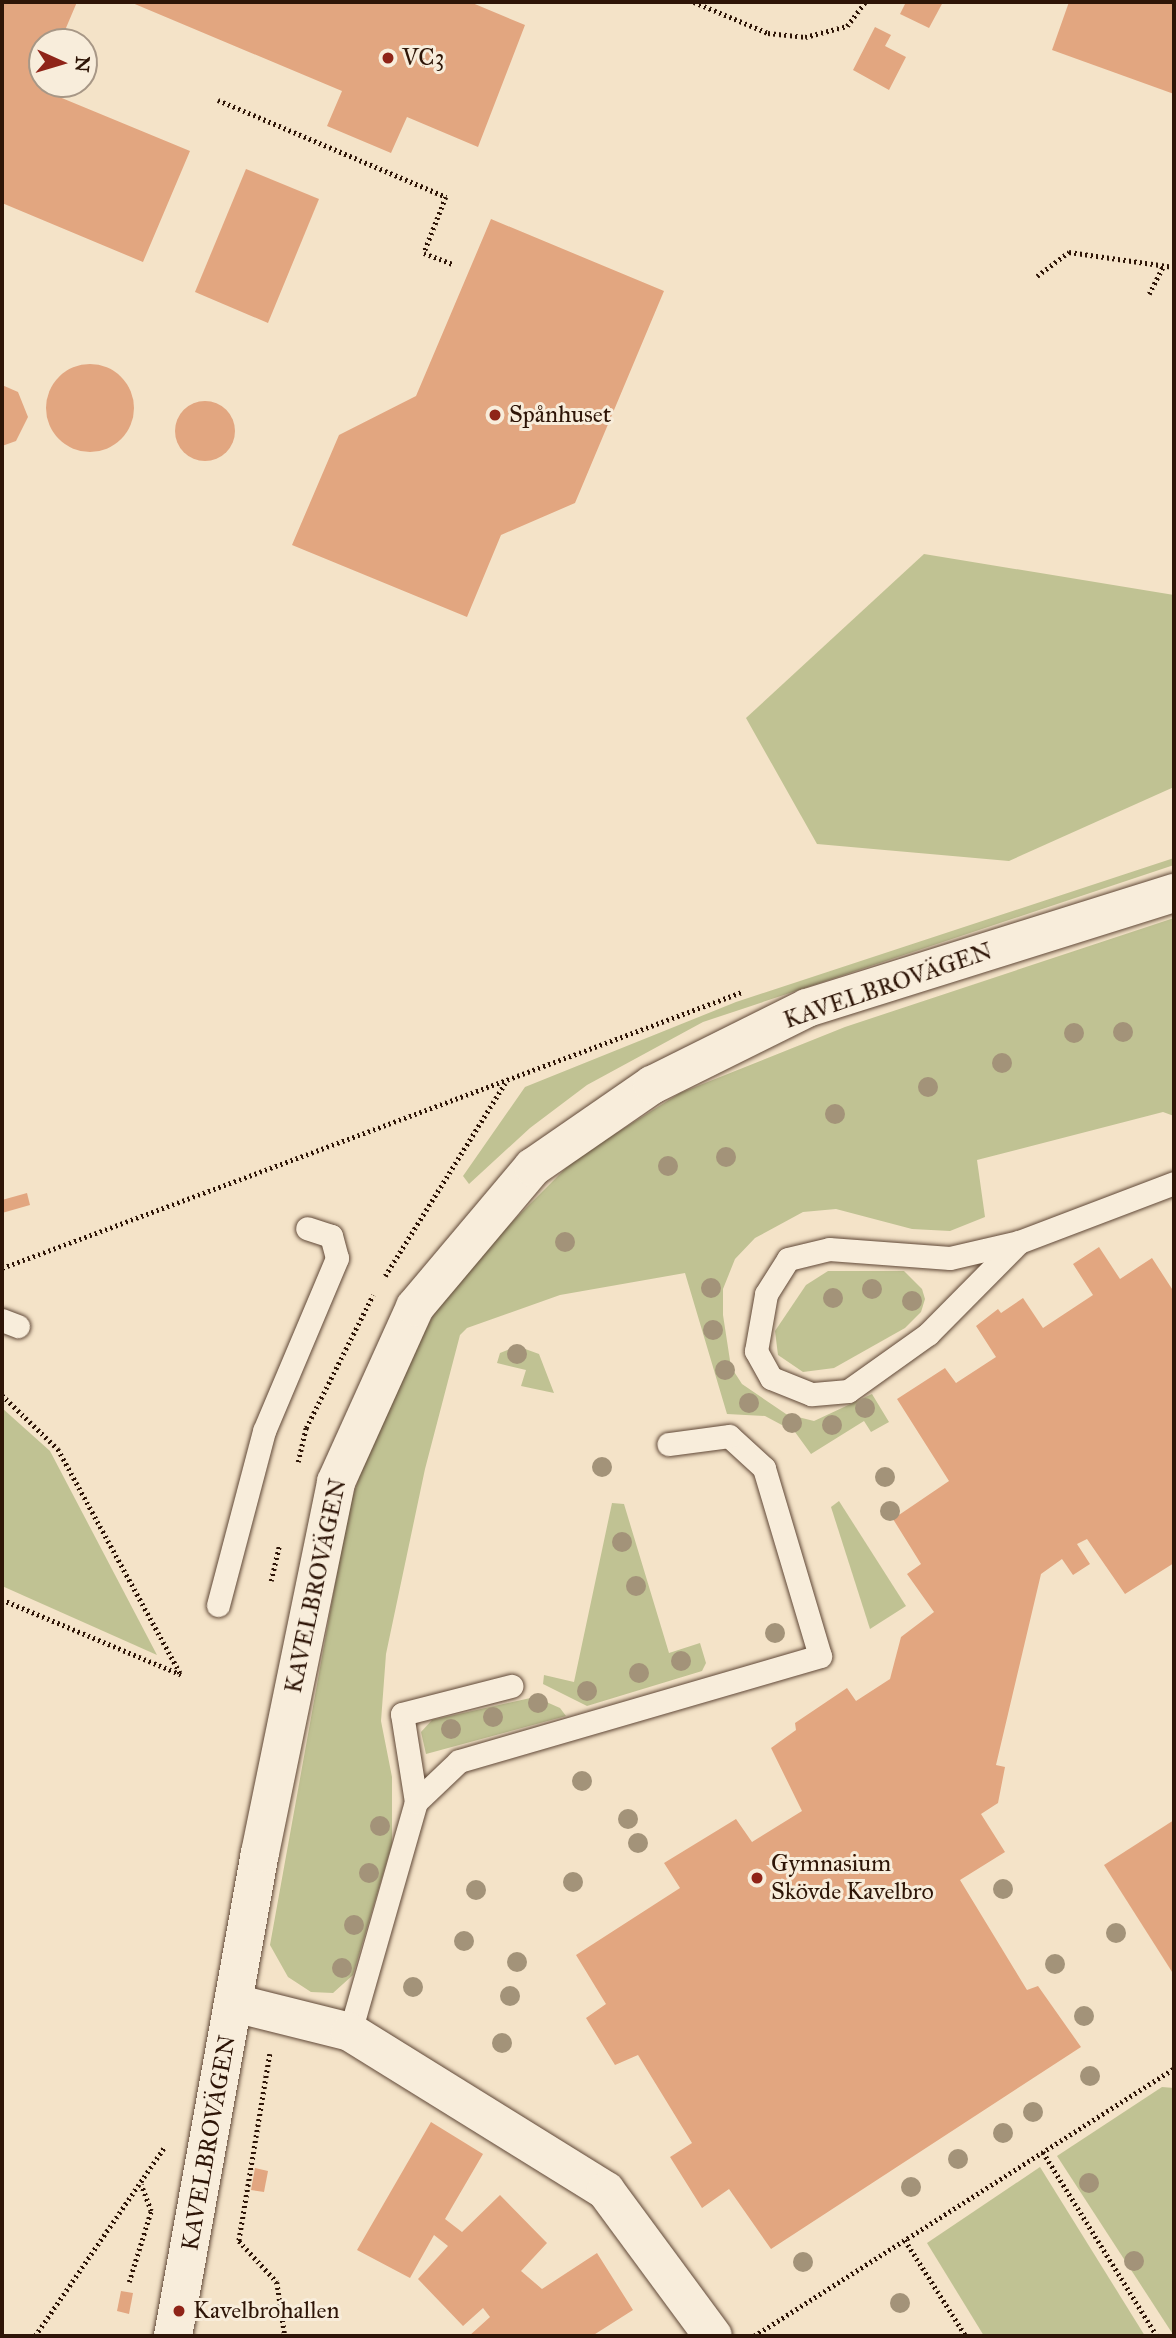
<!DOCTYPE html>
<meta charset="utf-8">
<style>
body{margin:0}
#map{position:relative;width:1176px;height:2338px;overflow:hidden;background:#f4e3c8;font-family:"IM FELL Great Primer",serif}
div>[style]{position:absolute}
.green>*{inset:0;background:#c0c293}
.building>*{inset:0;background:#e2a680}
.round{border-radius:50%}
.path>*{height:4.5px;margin-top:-2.25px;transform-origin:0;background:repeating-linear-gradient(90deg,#2e1507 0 2px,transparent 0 5.5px)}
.roads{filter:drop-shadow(0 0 2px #604837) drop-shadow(0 0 2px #604837)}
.service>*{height:23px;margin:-11.5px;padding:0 11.5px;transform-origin:11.5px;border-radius:11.5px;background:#f8eddb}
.minor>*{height:38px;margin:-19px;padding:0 19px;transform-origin:19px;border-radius:19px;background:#f8eddb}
.secondary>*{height:38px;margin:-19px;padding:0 19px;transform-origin:19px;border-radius:19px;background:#f8eddb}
.trees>*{width:20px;height:20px;margin:-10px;border-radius:50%;background:#a39379}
.dots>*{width:19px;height:19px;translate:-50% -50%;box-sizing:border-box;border:4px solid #f8eddb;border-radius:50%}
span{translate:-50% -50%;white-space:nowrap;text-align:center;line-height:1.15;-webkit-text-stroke:6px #f8eddb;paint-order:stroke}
.poi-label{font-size:24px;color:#2e1507}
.left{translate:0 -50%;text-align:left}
.street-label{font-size:24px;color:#2e1507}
.frame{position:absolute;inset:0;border:4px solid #2e1507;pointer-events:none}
.north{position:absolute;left:28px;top:28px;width:70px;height:70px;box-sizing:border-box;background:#f8eddb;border:2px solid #a79786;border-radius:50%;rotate:94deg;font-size:19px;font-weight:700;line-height:28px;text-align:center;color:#2e1507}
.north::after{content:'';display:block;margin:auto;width:24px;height:32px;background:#8f2418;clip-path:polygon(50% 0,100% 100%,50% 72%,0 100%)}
</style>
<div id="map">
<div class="green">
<i style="clip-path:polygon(924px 554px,1174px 595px,1174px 787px,1009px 861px,817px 844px,746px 718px)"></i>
<i style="clip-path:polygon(1174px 858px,1174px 865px,703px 1022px,587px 1085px,530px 1128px,469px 1184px,463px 1176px,525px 1087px,736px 1002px)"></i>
<i style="clip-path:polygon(1174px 918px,1174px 1116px,1163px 1112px,977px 1160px,985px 1217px,950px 1231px,912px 1229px,836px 1209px,803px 1212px,755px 1238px,735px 1259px,723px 1289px,723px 1315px,731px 1367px,742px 1384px,786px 1414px,814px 1421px,872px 1394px,889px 1422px,871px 1432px,864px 1421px,811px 1454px,795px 1432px,765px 1416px,727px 1414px,685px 1273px,560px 1295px,467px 1328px,460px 1335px,425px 1469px,386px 1654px,381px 1721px,392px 1777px,392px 1844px,353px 1975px,333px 1993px,311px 1992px,288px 1977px,270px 1945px,349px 1507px,381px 1413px,434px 1314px,501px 1233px,575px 1159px,680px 1093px,845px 1027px)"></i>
<i style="clip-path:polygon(828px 1271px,904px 1271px,922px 1289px,925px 1299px,921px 1312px,905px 1328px,834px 1368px,803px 1372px,778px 1355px,775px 1331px,806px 1285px)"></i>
<i style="clip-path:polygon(517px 1346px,539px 1354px,554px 1393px,521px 1386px,526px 1370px,497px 1363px,500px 1353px)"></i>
<i style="clip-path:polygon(2px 1408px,50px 1451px,157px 1655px,2px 1586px)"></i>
<i style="clip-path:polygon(839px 1501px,906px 1606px,870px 1629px,831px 1507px)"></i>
<i style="clip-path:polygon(612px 1503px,624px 1504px,669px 1653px,700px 1643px,706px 1663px,702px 1671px,587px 1706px,543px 1684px,544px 1675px,574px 1682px)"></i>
<i style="clip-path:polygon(535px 1697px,560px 1708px,566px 1716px,426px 1754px,421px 1732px,432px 1720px)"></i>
<i style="clip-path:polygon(1162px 2087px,1174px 2088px,1174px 2336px,1057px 2156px)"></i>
<i style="clip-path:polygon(1040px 2167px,1145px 2336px,984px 2336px,927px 2243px)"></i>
</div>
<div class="building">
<i style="clip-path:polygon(2px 2px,77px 2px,60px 42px,42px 42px,40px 89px,190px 151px,143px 262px,2px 203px)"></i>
<i style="clip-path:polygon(130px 2px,470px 2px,525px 25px,478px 147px,407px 117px,391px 153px,327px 126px,342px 91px)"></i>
<i style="clip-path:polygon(906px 2px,943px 2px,929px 28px,900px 14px)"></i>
<i style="clip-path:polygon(1069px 2px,1174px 2px,1174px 94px,1052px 50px)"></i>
<i style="clip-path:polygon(875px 27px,891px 35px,885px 46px,906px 57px,889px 90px,853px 70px)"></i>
<i style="clip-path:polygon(246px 169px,319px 199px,268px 323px,195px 292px)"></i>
<i style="clip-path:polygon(491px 219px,664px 291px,575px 503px,501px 535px,467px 617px,292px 545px,339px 435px,416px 396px)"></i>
<i class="round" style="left:46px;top:364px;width:88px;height:88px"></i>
<i style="clip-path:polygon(2px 385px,18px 392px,28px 417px,16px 441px,2px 446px)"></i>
<i class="round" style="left:175px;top:401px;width:60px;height:60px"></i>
<i style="clip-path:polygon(27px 1193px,30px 1205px,2px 1213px,2px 1200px)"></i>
<i style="clip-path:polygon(1099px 1247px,1120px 1279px,1152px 1258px,1174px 1292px,1174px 1563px,1125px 1594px,1087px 1539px,1077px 1544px,1090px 1564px,1073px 1575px,1062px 1559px,1041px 1574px,996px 1765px,1005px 1767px,998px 1803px,981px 1814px,1005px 1852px,960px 1880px,1027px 1990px,1038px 1986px,1081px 2047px,771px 2249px,729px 2189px,702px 2208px,670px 2157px,692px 2143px,638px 2055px,615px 2065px,586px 2018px,606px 2004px,576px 1955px,680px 1888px,664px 1863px,736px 1819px,752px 1842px,802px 1811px,771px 1748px,796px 1730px,795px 1723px,847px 1688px,856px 1701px,890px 1679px,901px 1637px,934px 1612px,907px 1574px,921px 1564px,893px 1519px,949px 1481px,897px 1399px,945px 1368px,956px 1383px,996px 1357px,976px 1326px,998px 1309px,1001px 1313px,1023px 1298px,1043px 1328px,1093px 1295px,1073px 1264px)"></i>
<i style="clip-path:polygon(1174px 1820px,1174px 1975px,1104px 1865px)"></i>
<i style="clip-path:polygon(431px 2122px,483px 2154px,445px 2219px,462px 2232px,500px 2195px,547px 2243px,521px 2271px,542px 2289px,597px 2253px,633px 2310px,592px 2336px,469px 2336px,490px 2317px,483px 2308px,463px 2326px,418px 2279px,448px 2246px,434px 2235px,410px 2278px,357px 2250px)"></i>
<i style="clip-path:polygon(255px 2168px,268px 2171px,264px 2192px,251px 2190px)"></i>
<i style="clip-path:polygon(121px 2291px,133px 2293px,129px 2314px,117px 2311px)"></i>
</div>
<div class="path">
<i style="left:694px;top:2px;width:80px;rotate:22.7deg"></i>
<i style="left:768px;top:33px;width:37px;rotate:6deg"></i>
<i style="left:805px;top:37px;width:43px;rotate:-14.7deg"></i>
<i style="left:847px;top:26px;width:30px;rotate:-53deg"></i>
<i style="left:218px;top:100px;width:248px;rotate:23deg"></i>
<i style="left:446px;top:197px;width:60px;rotate:111.4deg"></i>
<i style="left:424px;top:253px;width:31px;rotate:21deg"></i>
<i style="left:1037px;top:276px;width:40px;rotate:-37deg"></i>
<i style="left:1069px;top:252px;width:106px;rotate:8.1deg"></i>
<i style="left:1149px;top:294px;width:31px;rotate:-63deg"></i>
<i style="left:2px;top:1268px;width:790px;rotate:-20.45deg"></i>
<i style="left:385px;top:1276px;width:227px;rotate:-58.1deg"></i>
<i style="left:2px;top:1395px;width:78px;rotate:44deg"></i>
<i style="left:58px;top:1449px;width:257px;rotate:61.4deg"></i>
<i style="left:181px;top:1675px;width:194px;rotate:-157.3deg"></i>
<i style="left:298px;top:1462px;width:35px;rotate:-77deg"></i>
<i style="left:306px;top:1428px;width:149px;rotate:-63.3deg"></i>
<i style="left:271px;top:1581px;width:37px;rotate:-77deg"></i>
<i style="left:270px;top:2054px;width:190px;rotate:99.4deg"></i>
<i style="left:239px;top:2241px;width:56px;rotate:47.2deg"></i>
<i style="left:277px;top:2282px;width:55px;rotate:81.6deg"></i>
<i style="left:1043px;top:2152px;width:216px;rotate:58.2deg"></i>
<i style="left:905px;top:2240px;width:114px;rotate:57.6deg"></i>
<i style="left:129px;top:2282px;width:74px;rotate:-72.8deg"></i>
<i style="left:151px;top:2211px;width:28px;rotate:-111deg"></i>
<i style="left:35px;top:2336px;width:230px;rotate:-55.6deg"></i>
<i style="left:754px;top:2336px;width:498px;rotate:-32.5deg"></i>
</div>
<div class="roads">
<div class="service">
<i style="left:1019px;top:1242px;width:129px;rotate:134.7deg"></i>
<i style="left:928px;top:1334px;width:98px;rotate:144.5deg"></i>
<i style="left:848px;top:1391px;width:37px;rotate:175deg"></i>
<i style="left:811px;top:1394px;width:43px;rotate:-158.2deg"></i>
<i style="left:771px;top:1378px;width:31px;rotate:-119deg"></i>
<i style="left:756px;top:1351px;width:58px;rotate:-80deg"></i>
<i style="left:766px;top:1294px;width:41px;rotate:-57.8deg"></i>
<i style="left:788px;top:1259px;width:42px;rotate:-13.7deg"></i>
<i style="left:829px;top:1249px;width:121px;rotate:4.3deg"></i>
<i style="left:950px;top:1258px;width:71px;rotate:-13.1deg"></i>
<i style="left:1019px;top:1242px;width:166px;rotate:-20.8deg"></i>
<i style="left:2px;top:1320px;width:17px;rotate:21deg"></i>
<i style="left:218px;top:1605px;width:180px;rotate:-75.2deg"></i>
<i style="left:264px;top:1431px;width:188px;rotate:-67.1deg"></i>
<i style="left:337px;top:1258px;width:23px;rotate:-105deg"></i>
<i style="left:331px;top:1236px;width:25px;rotate:-162deg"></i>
<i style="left:416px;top:1802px;width:89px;rotate:-99deg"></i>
<i style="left:402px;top:1714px;width:113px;rotate:-14.4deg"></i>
<i style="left:350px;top:2032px;width:239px;rotate:-74deg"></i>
<i style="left:416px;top:1802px;width:59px;rotate:-43.6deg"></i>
<i style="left:459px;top:1761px;width:376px;rotate:-16.2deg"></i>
<i style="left:820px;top:1656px;width:196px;rotate:-106.6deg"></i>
<i style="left:764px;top:1468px;width:47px;rotate:-137.6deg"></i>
<i style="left:729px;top:1436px;width:61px;rotate:172.4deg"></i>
</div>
<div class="minor">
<i style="left:234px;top:2003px;width:120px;rotate:14deg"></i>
<i style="left:350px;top:2032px;width:301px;rotate:31.8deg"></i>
<i style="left:606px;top:2191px;width:180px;rotate:53.6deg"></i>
</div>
<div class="secondary">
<i style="left:173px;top:2336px;width:491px;rotate:-79.8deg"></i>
<i style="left:260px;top:1853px;width:379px;rotate:-78.4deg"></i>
<i style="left:336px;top:1482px;width:192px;rotate:-65.7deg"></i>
<i style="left:415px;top:1307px;width:183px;rotate:-49.9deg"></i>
<i style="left:533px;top:1167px;width:145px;rotate:-34.6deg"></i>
<i style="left:652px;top:1085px;width:173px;rotate:-26.4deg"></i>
<i style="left:807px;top:1008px;width:385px;rotate:-17.4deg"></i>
</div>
</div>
<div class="trees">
<i style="left:1123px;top:1032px"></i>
<i style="left:1074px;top:1033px"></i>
<i style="left:1002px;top:1063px"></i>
<i style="left:928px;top:1087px"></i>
<i style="left:835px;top:1114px"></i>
<i style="left:726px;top:1157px"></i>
<i style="left:668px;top:1166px"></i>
<i style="left:565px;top:1242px"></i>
<i style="left:711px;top:1288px"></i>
<i style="left:872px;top:1289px"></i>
<i style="left:833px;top:1298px"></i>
<i style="left:912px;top:1301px"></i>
<i style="left:713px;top:1330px"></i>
<i style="left:517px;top:1354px"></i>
<i style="left:725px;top:1370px"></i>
<i style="left:749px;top:1403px"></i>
<i style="left:865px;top:1408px"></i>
<i style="left:792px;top:1423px"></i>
<i style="left:832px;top:1425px"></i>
<i style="left:602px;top:1467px"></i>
<i style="left:885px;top:1477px"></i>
<i style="left:890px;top:1511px"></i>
<i style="left:622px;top:1542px"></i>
<i style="left:636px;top:1586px"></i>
<i style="left:775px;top:1633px"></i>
<i style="left:681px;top:1661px"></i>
<i style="left:639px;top:1673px"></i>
<i style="left:587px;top:1691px"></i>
<i style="left:538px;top:1703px"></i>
<i style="left:493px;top:1717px"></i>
<i style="left:451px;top:1729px"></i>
<i style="left:582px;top:1781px"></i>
<i style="left:628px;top:1819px"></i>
<i style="left:380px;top:1826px"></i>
<i style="left:638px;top:1843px"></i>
<i style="left:369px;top:1873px"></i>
<i style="left:573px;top:1882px"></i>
<i style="left:1003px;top:1889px"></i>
<i style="left:476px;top:1890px"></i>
<i style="left:354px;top:1925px"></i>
<i style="left:1116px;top:1933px"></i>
<i style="left:464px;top:1941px"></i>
<i style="left:517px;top:1962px"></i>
<i style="left:1055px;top:1964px"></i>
<i style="left:342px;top:1968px"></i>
<i style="left:413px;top:1987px"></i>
<i style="left:510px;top:1996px"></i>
<i style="left:1084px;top:2016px"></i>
<i style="left:502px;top:2043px"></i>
<i style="left:1090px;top:2076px"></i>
<i style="left:1033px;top:2112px"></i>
<i style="left:1003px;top:2133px"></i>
<i style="left:958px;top:2159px"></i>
<i style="left:1089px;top:2183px"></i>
<i style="left:911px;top:2187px"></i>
<i style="left:1134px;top:2261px"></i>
<i style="left:803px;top:2262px"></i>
<i style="left:900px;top:2303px"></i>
</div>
<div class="dots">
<i style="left:388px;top:58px;background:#8f2418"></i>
<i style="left:495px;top:415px;background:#8f2418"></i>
<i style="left:757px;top:1878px;background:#8f2418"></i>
<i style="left:179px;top:2311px;background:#8f2418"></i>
</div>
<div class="poi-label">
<span class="left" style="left:402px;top:58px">VC3</span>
<span class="left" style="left:509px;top:415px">Spånhuset</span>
<span class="left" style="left:771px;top:1878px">Gymnasium<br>Skövde Kavelbro</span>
<span class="left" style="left:193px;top:2311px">Kavelbrohallen</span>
</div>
<div class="street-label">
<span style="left:888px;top:986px;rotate:-19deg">KAVELBROVÄGEN</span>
<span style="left:316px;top:1586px;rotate:-78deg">KAVELBROVÄGEN</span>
<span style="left:209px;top:2143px;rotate:-80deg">KAVELBROVÄGEN</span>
</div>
<div class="frame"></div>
<div class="north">N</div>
</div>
